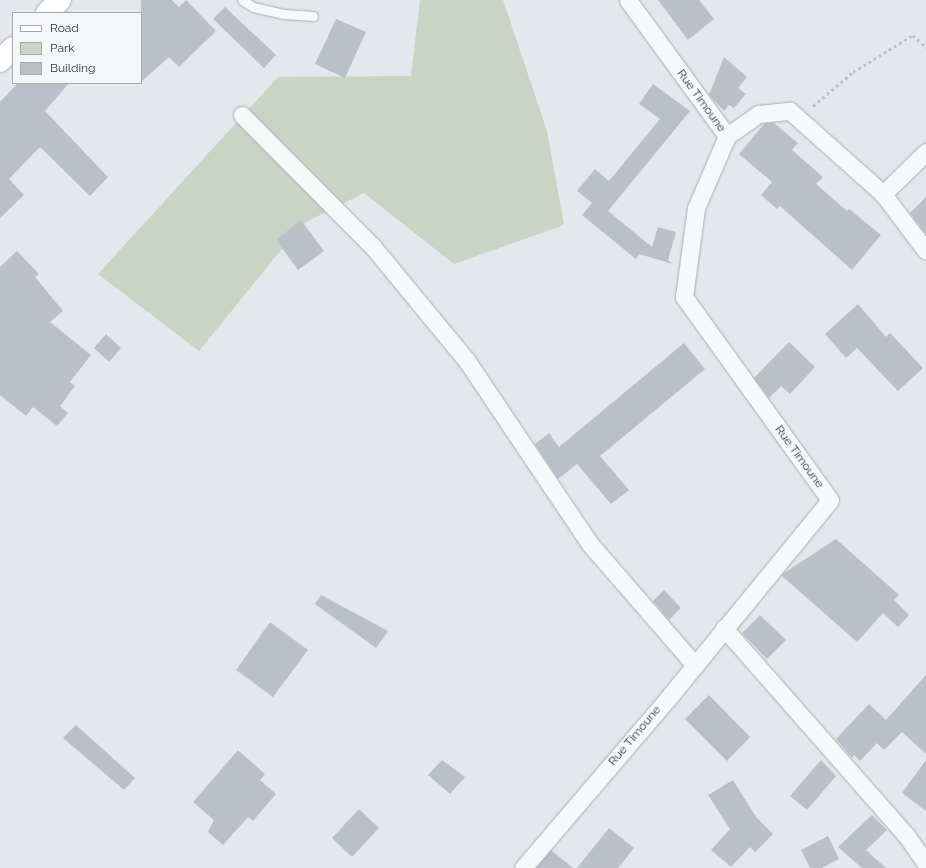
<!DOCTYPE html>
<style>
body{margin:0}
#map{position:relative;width:926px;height:868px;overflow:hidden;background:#e4e7eb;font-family:Raleway,sans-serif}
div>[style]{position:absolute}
.green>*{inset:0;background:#cad4c5}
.building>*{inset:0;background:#bbc0c8}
.path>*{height:2.5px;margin-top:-1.25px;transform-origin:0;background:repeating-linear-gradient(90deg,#bdc1c6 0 3px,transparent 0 6px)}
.roads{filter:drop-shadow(0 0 1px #a9aeb5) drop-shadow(0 0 1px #a9aeb5)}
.service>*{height:9px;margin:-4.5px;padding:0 4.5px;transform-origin:4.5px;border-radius:4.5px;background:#f6f8f9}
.minor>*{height:17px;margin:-8.5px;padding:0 8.5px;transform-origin:8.5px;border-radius:8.5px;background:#f6f8f9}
.secondary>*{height:22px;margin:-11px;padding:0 11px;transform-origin:11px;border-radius:11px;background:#fff}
span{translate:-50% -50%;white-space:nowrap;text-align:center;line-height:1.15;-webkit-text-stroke:3.5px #f4f6f8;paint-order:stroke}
.street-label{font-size:12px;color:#2c3543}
.legend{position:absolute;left:12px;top:12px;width:130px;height:72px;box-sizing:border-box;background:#f4f6f8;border:1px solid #a4a9b0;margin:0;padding:5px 7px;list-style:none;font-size:12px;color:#2c3543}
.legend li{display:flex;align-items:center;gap:8px;height:20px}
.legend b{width:20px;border:1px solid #a4a9b0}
</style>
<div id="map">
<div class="green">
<i style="clip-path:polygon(420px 0,503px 0,547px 131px,564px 225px,454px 264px,364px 193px,302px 224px,199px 351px,98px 274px,278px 77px,411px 76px)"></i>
</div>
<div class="building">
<i style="clip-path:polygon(141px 0,172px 0,179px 7px,186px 0,216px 31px,179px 67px,169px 57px,141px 82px)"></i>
<i style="clip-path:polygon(658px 0,699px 0,714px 19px,688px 40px)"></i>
<i style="clip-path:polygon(225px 7px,276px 55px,264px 68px,213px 19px)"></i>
<i style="clip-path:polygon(336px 19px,366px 32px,345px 78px,315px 64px)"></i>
<i style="clip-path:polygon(724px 57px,747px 77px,738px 88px,746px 94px,734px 108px,729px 105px,724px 111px,709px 95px)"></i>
<i style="clip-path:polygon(18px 83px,69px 83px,45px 111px,108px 177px,90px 196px,40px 147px,9px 179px,24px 195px,0 218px,0 102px)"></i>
<i style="clip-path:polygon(653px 84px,690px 111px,608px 211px,652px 247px,658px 227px,676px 232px,668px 260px,673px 264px,639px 254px,636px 259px,582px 215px,592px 203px,577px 191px,595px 169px,609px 181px,660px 119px,639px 104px)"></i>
<i style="clip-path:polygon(765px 123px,774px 123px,798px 143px,792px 150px,823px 177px,816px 184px,847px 211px,849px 209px,881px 235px,852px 270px,780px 206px,777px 209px,761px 195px,772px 182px,739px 154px)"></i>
<i style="clip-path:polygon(926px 197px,926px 234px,910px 213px)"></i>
<i style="clip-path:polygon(301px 220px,324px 251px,298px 270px,276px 240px)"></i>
<i style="clip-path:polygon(17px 251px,39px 274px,35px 277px,63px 311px,50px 322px,91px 355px,70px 382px,75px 386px,60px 406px,68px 413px,57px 426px,33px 407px,26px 416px,0 395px,0 267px)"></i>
<i style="clip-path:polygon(858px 304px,886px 337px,890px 333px,923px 368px,898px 391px,857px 348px,846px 358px,825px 334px)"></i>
<i style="clip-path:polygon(106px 334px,121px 348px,109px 362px,94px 348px)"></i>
<i style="clip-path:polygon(789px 342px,815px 367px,790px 394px,781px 386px,769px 398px,754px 378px)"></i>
<i style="clip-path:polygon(684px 343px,705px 369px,600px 456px,629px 490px,611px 504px,577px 464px,558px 479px,535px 444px,549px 433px,559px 447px)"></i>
<i style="clip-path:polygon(836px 539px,899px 595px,894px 600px,909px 615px,898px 627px,883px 613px,857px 642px,781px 575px)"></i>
<i style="clip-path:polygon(664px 590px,681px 608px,669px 620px,653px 601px)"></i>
<i style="clip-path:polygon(321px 595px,388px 631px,376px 648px,315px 604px)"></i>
<i style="clip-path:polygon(760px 615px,786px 640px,767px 659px,742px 633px)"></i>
<i style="clip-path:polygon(270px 622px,308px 650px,273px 697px,236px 670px)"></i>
<i style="clip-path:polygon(926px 675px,926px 754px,902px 732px,884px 750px,877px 743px,860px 761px,854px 755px,852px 758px,836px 739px,869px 704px,886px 720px)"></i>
<i style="clip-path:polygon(709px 695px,750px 737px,727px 761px,685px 719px)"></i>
<i style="clip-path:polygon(76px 725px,135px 778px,124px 790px,63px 738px)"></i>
<i style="clip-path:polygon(238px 750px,265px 774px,260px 780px,276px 794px,253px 821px,248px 817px,223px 845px,208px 832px,214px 820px,193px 802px)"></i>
<i style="clip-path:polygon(442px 760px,465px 777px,450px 794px,428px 775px)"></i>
<i style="clip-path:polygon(821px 760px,836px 776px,807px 810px,790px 796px)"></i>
<i style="clip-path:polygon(926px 760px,926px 811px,902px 793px)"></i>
<i style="clip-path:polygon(733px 780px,756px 817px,773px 834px,755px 852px,750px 847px,731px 867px,711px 850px,730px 829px,708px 795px)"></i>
<i style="clip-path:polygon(359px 809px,379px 828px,352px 857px,332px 838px)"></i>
<i style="clip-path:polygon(872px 815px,887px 830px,866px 850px,886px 868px,862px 868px,838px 847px)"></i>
<i style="clip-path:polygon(609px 828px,634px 848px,618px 868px,577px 868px)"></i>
<i style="clip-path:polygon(828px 836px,839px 859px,822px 868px,810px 868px,801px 850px)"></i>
<i style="clip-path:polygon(551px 850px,573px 868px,536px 868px)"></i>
</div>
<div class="path">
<i style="left:813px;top:106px;width:52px;rotate:-40.4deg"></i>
<i style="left:853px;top:72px;width:70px;rotate:-31.7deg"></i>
<i style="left:913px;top:35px;width:18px;rotate:43deg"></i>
</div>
<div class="roads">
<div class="service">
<i style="left:242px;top:0;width:13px;rotate:32deg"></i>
<i style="left:253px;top:7px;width:31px;rotate:13deg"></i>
<i style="left:283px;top:14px;width:30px;rotate:4deg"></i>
</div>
<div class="minor">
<i style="left:242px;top:115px;width:186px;rotate:45.2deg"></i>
<i style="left:373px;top:247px;width:148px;rotate:50.5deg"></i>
<i style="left:467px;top:361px;width:220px;rotate:56.1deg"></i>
<i style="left:590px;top:544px;width:159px;rotate:49.1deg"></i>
<i style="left:727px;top:136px;width:39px;rotate:-35deg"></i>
<i style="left:759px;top:114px;width:31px;rotate:-6deg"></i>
<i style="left:790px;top:111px;width:125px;rotate:41.7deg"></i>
<i style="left:883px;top:194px;width:71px;rotate:53deg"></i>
<i style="left:883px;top:194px;width:60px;rotate:-44.3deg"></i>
<i style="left:724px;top:628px;width:276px;rotate:48.7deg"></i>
<i style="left:906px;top:835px;width:35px;rotate:55deg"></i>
<i style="left:523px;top:868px;width:225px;rotate:-49.5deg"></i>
<i style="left:669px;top:697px;width:254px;rotate:-50.7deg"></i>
<i style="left:830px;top:500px;width:250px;rotate:-125.7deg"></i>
<i style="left:684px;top:297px;width:90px;rotate:-82.3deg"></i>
<i style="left:696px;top:208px;width:78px;rotate:-66.7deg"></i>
<i style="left:727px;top:136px;width:168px;rotate:-126.1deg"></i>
</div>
<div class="secondary">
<i style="left:47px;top:13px;width:18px;rotate:-45deg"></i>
<i style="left:0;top:61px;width:18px;rotate:-45deg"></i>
</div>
</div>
<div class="street-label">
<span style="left:701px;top:101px;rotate:54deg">Rue Timoune</span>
<span style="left:799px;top:457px;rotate:54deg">Rue Timoune</span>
<span style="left:635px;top:736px;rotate:-50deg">Rue Timoune</span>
</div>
<ul class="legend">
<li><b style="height:5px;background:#fff"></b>Road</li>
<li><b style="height:11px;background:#cad4c5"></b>Park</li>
<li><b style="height:11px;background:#bbc0c8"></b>Building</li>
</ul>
</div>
